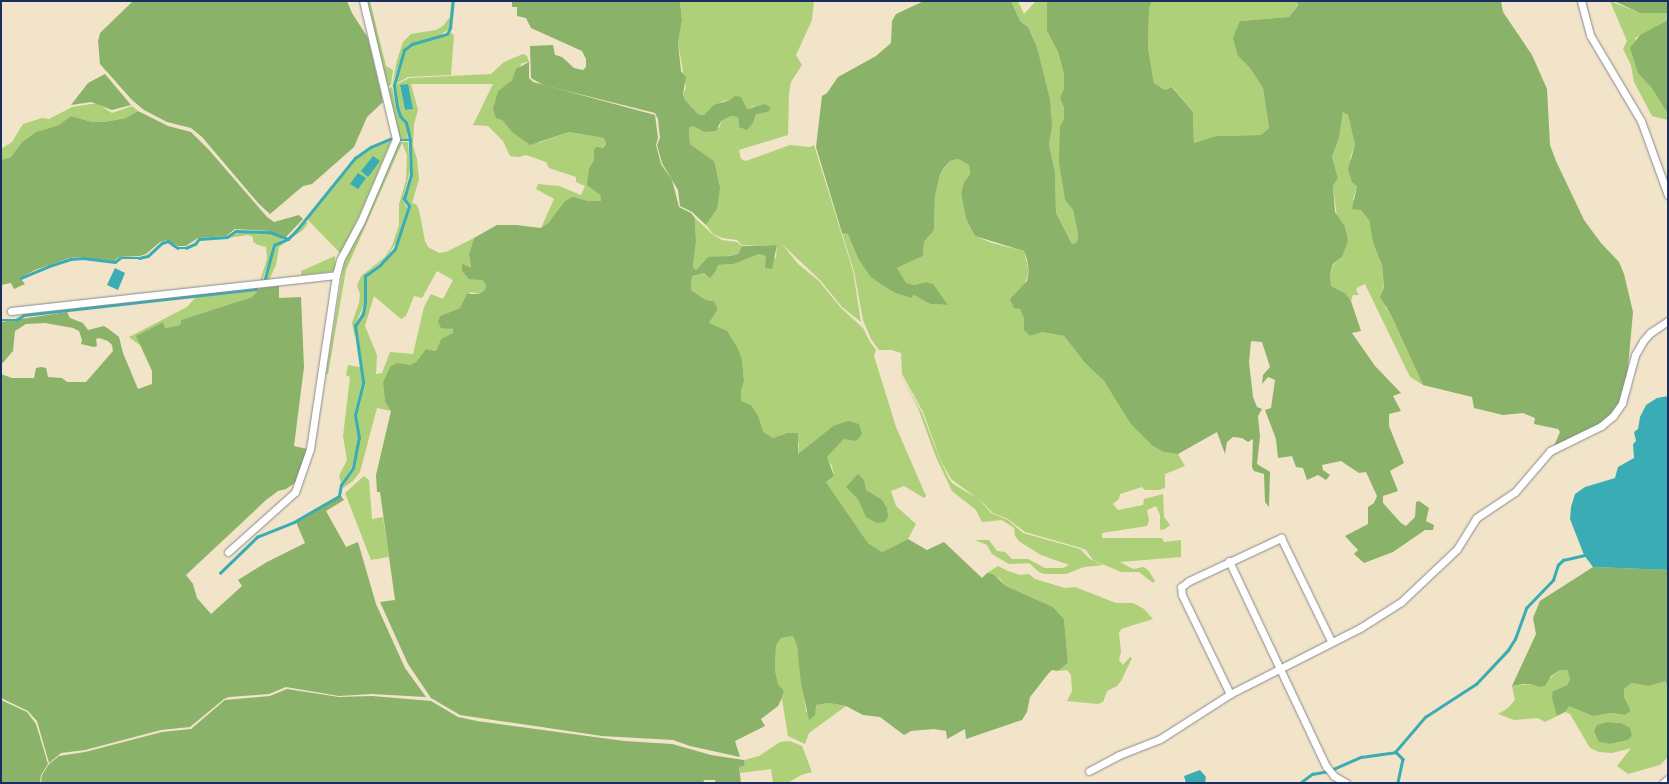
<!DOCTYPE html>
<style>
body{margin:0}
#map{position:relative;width:1669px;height:784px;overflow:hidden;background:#f1e4c8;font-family:"Shantell Sans",sans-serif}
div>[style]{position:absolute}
.green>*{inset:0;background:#add079}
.forest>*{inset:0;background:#8ab269}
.water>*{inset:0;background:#3aacb3}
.stream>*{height:2.5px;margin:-1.25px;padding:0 1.25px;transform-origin:1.25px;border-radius:1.25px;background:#3aacb3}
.roads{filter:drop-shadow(0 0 1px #868a93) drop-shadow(0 0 1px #868a93)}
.minor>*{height:7px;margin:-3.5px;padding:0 3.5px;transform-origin:3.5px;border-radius:3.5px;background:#fff}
span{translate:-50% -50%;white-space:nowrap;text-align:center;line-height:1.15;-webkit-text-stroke:4px #fbf7ec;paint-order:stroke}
.frame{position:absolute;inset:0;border:2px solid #1b2f5e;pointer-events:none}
</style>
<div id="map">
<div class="green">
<i style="clip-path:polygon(365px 1px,370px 1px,386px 66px,393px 70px,391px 85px,384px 88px)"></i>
<i style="clip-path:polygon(451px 1px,452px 1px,452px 13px,449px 29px,439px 36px,411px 44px,404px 49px,392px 85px,397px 60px,403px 42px,411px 34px,436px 30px,443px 26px,450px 17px)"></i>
<i style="clip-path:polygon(680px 1px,814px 1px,812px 20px,796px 55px,802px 65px,791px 82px,789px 93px,788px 135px,739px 150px,741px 159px,746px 161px,790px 145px,810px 147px,814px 145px,853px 271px,861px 322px,842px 307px,820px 280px,783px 245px,742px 245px,737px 240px,722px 238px,713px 234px,706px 225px,717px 209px,714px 161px,690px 144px,689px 128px,693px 126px,704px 132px,720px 127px,721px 121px,731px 116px,738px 117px,739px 127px,753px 123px,756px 114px,759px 112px,766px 113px,754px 106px,747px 109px,730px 100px,723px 101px,704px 115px,698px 114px,685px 100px,683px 94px,686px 88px,678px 43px,682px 20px)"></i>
<i style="clip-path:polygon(1011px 1px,1018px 1px,1024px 14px,1036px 1px,1047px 1px,1047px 31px,1058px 52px,1064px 74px,1064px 90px,1060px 98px,1064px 108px,1064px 119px,1060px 126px,1061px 175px,1065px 200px,1073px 210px,1078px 234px,1077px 242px,1072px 244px,1056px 213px,1055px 172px,1049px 144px,1051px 111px,1037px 47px,1028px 27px,1020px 21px)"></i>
<i style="clip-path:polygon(1152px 1px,1297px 1px,1298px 4px,1289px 17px,1240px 21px,1238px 56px,1250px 68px,1263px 88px,1269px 128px,1261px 135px,1216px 136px,1194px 143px,1193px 112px,1173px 87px,1165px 90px,1154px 83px,1148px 48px,1149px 9px)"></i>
<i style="clip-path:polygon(1610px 1px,1640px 13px,1668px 13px,1668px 20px,1635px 38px,1651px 87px,1668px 114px,1668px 120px,1652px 116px,1634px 82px,1631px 65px,1623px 49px,1627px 41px)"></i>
<i style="clip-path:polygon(450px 32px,454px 35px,451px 75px,408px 77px,395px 84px,405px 51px,412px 45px,445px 36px)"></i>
<i style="clip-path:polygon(evenodd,523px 54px,527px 56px,529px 62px,522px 63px,512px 80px,498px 91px,502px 120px,512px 132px,538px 143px,569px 132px,604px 138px,606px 144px,595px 156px,593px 164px,595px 190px,600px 195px,601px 201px,588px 201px,580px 199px,565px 201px,548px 223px,541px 228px,554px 199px,536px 189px,538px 184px,559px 186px,581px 195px,585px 186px,576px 182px,576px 177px,549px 168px,546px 162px,526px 155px,519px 157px,510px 156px,503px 141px,488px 126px,473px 125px,493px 84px,411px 84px,418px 110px,414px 124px,413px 146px,417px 159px,419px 179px,412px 203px,416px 204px,419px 210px,425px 241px,428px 247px,439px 253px,446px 252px,474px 238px,469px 254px,471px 268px,486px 285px,485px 290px,479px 294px,471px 292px,460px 308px,440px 316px,453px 330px,453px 334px,441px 339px,436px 351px,426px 349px,416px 362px,410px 365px,397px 364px,383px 383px,385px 402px,391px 411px,377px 408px,360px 472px,353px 481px,343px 488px,342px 484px,353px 468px,360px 438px,355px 414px,364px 382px,356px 326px,366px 303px,365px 276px,380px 265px,395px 249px,409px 206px,405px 199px,410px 183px,411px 148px,407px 123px,401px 116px,398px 107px,395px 85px,409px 78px,491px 74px,504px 62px,523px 54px,407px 84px,413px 109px,405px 110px,400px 86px,407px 84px,523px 54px,437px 271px,453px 280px,443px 299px,431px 294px,424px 307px,413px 354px,390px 352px,382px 373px,376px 374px,377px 355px,365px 326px,374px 296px,401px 319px,406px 316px,414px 296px,422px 298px,437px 271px)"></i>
<i style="clip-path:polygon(392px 87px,396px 108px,406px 125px,408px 139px,397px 139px,385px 90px)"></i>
<i style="clip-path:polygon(91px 104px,98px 104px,112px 113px,132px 106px,138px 111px,126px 118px,104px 122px,92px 122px,71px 116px,59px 125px,36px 132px,22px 142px,11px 157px,1px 160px,1px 149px,12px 142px,23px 124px,42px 118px,49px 119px,72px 107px)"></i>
<i style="clip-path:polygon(1343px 112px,1348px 115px,1355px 145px,1350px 158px,1357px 186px,1353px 199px,1369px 220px,1373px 243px,1382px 265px,1385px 307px,1391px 315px,1423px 385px,1410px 377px,1365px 284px,1358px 287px,1356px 290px,1359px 295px,1353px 295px,1351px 301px,1345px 293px,1331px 286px,1330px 274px,1334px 264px,1342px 257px,1333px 186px,1338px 178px,1332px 157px,1339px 138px)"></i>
<i style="clip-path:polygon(391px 141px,364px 205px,341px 254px,307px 219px,356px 159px,372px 148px)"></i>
<i style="clip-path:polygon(398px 142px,408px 142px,410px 170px,403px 199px,407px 208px,397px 241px,386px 258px,364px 276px,364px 304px,355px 326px,355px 338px,352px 323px,359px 303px,360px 294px,357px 286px,361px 276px,385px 257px,392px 246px,399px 225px,399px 204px,406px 180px,407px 155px,402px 143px,346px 270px,328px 374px,326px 374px,344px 263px)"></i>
<i style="clip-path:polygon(958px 159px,969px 165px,970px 174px,964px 182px,961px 193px,966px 219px,975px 236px,992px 243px,1024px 251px,1029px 272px,1024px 286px,1016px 293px,1014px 308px,1020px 308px,1030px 336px,1042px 332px,1064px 336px,1085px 363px,1104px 381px,1119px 404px,1164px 452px,1178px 454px,1185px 466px,1165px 474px,1165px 488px,1159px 490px,1145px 490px,1142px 487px,1120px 494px,1119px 499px,1113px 504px,1118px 510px,1143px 505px,1144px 499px,1163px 494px,1164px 517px,1170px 525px,1165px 529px,1160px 530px,1160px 515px,1156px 506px,1147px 510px,1149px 520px,1147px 526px,1102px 533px,1102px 538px,1162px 538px,1164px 542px,1181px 540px,1181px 557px,1120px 562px,1133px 569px,1144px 567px,1149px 571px,1155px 581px,1153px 583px,1139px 572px,1121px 572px,1093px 560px,1086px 550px,1081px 548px,1025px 532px,1008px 519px,993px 513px,978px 498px,991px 513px,1008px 520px,1023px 533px,1080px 549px,1090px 559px,1103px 565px,1084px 567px,1066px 574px,1044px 574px,1039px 572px,1029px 563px,1009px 564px,992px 554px,987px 545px,975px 540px,989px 540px,997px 551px,1005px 552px,1012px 559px,1028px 559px,1045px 568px,1063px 568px,1069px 565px,1041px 555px,1020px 542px,1015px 536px,1014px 528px,1002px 520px,982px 522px,976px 510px,952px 491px,936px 457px,918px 408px,901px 376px,922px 413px,941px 462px,949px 479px,953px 484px,977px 498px,951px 479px,941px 461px,923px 412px,902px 374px,901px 353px,892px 350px,879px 350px,871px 339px,863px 320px,854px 271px,842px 233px,848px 234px,882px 285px,895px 293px,911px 298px,914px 295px,930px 304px,947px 305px,926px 282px,914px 285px,905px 283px,897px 268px,923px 256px,924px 242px,934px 230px,935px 196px,940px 174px,950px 161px)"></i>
<i style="clip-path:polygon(695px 218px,712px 234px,722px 240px,737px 242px,742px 246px,738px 254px,718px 258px,708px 257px,696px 270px,693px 267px,696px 241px)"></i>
<i style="clip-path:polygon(305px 220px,308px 223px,303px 230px,279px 247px,276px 265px,269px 280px,265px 281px,275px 246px,288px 240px)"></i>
<i style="clip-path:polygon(238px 233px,271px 233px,284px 239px,272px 246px,271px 256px,262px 281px,260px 281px,267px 259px,266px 247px,258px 245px,253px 242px,253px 237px,248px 235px,228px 238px)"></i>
<i style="clip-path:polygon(777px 245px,783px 245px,798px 264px,819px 281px,841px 308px,863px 328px,870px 342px,876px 350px,874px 356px,896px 427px,926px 496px,924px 498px,904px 486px,891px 491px,896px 506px,916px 524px,908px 539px,882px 552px,868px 543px,826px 482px,834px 476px,832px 466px,826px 458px,844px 439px,833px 426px,798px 454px,799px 444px,787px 433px,773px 438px,762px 432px,759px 418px,741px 401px,741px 391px,744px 381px,742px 359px,709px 323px,718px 309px,714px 301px,706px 300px,691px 290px,692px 276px,704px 273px,718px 265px,734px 264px,759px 254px,776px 258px)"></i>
<i style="clip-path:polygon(335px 256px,335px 269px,331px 272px,301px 275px,301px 271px)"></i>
<i style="clip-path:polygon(258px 290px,252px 297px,181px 320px,180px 325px,165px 328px,163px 322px,137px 336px,141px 346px,129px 337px,187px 307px,197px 296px)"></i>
<i style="clip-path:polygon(348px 365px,360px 367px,362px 382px,354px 415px,359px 438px,352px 467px,341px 483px,339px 476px,347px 460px,343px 436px,350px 377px,346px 375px)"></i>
<i style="clip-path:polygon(364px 476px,369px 480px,372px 519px,383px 517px,389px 557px,371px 560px,345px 493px)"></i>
<i style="clip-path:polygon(998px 566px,1008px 571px,1020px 575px,1029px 574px,1035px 579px,1065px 588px,1075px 587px,1116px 603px,1133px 603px,1144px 609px,1153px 619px,1121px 629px,1119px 633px,1121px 652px,1119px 660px,1123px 665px,1130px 657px,1132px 658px,1121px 681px,1117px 686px,1107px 691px,1103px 702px,1098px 704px,1067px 701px,1072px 691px,1071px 675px,1067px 670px,1058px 671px,1068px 663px,1064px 619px,1053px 607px,1006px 586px,1000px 579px,987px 573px)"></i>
<i style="clip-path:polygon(793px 636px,797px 646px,806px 712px,816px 705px,829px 703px,846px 706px,809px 733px,805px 744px,788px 736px,782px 699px,784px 691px,778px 684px,775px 670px,776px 646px,781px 638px)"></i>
<i style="clip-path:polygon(1560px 670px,1567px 670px,1570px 679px,1567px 685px,1553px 691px,1557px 716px,1545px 722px,1538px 718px,1514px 720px,1498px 714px,1508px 708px,1515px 700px,1512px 686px,1531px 684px,1539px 687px)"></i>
<i style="clip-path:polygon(evenodd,1660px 681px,1665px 681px,1668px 686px,1668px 757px,1660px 765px,1628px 774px,1617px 766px,1631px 748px,1612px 753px,1599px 752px,1590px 748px,1570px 714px,1565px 712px,1569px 705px,1593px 716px,1611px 713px,1625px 715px,1631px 711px,1624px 695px,1624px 689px,1632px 683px,1648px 686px,1660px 681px,1606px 722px,1621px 723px,1632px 736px,1628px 740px,1610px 744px,1599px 742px,1597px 725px,1606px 722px)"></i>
<i style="clip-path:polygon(790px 741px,802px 746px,812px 772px,801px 775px,788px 783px,773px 783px,771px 769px,740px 773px,739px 767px,745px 766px,744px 760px,759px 756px,780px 742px)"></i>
</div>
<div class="forest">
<i style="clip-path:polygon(133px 1px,347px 1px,352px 13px,368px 38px,383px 102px,367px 117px,354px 147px,312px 184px,303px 186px,270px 214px,259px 204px,202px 137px,191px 128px,167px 122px,144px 110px,132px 100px,100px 64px,98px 41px,100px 33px)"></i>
<i style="clip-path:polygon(512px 1px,680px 1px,682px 20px,678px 43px,681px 71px,686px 77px,683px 94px,685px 100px,698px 114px,704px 115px,714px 105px,730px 100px,735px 96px,741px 97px,747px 109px,765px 104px,771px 108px,768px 112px,756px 114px,753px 123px,747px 130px,739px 127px,738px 117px,731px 116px,721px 121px,716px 131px,704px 132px,693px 126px,689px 128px,690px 144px,714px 161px,720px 188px,717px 209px,706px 225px,692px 212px,680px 206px,678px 190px,662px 163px,657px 145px,660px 138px,658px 119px,655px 113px,543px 85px,531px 78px,530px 46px,553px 45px,555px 55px,562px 57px,574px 68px,583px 70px,586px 67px,586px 59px,582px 51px,531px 28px,526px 18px,517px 16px,517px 7px,512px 7px)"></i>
<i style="clip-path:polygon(924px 1px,1011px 1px,1020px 21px,1028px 27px,1037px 47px,1050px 100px,1052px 126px,1049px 144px,1055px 172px,1056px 213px,1072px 244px,1077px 242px,1078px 234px,1073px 210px,1065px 200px,1059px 163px,1060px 126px,1064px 119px,1064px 108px,1060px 98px,1064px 89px,1064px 74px,1058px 52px,1047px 31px,1047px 1px,1152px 1px,1149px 9px,1148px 48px,1154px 83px,1165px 90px,1172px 87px,1193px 112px,1194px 143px,1216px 136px,1261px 135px,1269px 128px,1263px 88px,1250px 68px,1238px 56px,1233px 38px,1240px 21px,1289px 17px,1298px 5px,1297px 1px,1501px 1px,1503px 12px,1532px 55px,1547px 89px,1550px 145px,1556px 161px,1584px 220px,1601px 243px,1619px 262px,1624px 274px,1633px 312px,1627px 378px,1618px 406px,1602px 423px,1554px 446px,1560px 432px,1558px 429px,1534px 424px,1535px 418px,1523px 413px,1503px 415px,1474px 408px,1472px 397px,1423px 385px,1391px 315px,1380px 297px,1384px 288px,1382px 265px,1373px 243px,1369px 220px,1361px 210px,1352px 209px,1357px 186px,1352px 182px,1348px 169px,1355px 145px,1348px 115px,1343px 112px,1339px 138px,1332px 157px,1338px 178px,1333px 186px,1335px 212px,1345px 227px,1348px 241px,1342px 257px,1333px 264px,1330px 274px,1331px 286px,1345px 293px,1351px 301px,1361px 331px,1352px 333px,1375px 366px,1401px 393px,1393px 396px,1401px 411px,1389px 414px,1389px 426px,1404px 463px,1390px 471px,1398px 491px,1383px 496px,1383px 503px,1401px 523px,1406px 526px,1415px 517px,1416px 502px,1419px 501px,1429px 508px,1426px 521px,1434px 525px,1433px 530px,1425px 530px,1393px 552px,1364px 563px,1354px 554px,1358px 550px,1345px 536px,1368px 524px,1368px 507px,1374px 503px,1377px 496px,1366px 472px,1359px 473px,1341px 461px,1322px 465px,1323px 470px,1330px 475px,1326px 480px,1318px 475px,1307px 480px,1303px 468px,1296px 467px,1292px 456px,1278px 458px,1276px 439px,1265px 410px,1271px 408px,1275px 380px,1268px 377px,1262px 384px,1263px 375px,1270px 367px,1262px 342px,1251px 341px,1249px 362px,1253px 397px,1257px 407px,1262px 409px,1258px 416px,1260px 437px,1257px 464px,1270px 472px,1269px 507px,1265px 502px,1264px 474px,1254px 471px,1252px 467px,1253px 439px,1248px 442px,1242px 438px,1233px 437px,1227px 442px,1225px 454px,1217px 432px,1178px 454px,1164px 452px,1153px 446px,1131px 424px,1104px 381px,1085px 363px,1064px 336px,1042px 332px,1030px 336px,1024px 330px,1024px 319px,1020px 309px,1014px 308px,1010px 299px,1027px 281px,1029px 272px,1027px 259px,1024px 251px,975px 236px,966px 219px,961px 193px,964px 182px,970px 174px,969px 165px,958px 159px,950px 161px,944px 168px,940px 174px,935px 196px,934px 230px,924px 242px,923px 256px,897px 268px,906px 283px,914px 285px,926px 282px,933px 284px,948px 305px,930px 304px,914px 295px,911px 298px,895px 293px,882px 285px,871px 277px,859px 260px,848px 234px,842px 233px,816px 147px,822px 96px,827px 93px,838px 77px,876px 56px,891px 43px,892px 21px,896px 14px)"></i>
<i style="clip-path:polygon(1614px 1px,1668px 1px,1668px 13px,1640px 13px)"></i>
<i style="clip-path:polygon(1668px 20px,1668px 114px,1651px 87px,1638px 73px,1630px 48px,1640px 35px)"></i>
<i style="clip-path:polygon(529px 62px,529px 78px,533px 82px,655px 115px,658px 138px,656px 145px,661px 164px,672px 180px,679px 207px,691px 213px,695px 218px,696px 241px,693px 267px,696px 270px,708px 257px,730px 256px,738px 254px,742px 246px,777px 245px,772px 269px,765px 268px,766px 256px,759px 254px,734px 264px,718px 265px,715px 272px,710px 278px,704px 273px,692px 276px,691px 290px,706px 300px,714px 301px,718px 309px,709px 323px,727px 331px,737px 347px,742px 359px,744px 381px,741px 391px,741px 401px,751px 405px,759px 418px,763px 432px,773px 438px,787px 433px,798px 433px,798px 454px,833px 426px,848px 421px,859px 424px,862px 434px,856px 441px,844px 439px,827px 457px,834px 476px,826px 482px,868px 543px,882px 552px,908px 539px,927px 550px,944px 542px,982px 578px,987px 573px,993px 574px,1006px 586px,1053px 607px,1064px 619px,1068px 663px,1058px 671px,1052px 670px,1048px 674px,1030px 697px,1027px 712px,1022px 720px,966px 739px,965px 729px,947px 739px,946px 731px,934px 729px,911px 731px,904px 735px,880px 717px,863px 715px,846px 706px,829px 703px,816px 705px,815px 715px,809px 720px,801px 683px,797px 646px,793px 636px,781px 638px,776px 646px,775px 670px,778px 684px,784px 691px,782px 698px,778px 706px,761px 719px,765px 726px,735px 741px,740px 757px,690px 746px,673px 740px,602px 736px,460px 715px,431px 698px,408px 664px,380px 602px,395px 600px,380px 492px,377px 492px,376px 475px,391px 411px,385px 402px,383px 383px,390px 367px,397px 363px,410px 365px,416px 362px,426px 349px,436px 351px,441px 339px,453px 333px,453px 329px,441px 328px,438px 322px,440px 316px,460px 308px,467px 294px,479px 294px,485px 290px,486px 285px,482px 280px,469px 279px,462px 271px,462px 264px,471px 268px,469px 254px,474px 238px,497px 225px,516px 225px,541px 228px,548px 223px,565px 201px,573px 197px,588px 201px,601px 201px,600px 195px,587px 185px,589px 169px,594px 160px,594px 150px,596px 147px,603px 148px,606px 144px,604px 138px,569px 132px,530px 145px,512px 132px,502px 120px,496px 118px,493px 109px,498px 91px,512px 80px,516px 69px)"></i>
<i style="clip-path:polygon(105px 74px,131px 105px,112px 110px,91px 102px,71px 105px,88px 83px)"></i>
<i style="clip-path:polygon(138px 111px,168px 126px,191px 132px,209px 150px,267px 217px,274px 222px,299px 215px,303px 219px,286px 237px,270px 231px,235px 229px,226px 236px,198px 238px,186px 246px,178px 246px,167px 240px,160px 242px,146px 254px,140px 256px,119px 257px,114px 261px,80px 257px,69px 258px,35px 270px,20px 278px,25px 284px,14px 289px,11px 283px,1px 285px,1px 160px,11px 157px,22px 142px,36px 132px,59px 125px,71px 116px,92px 122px,104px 122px,126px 118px)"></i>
<i style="clip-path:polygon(279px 286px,279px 298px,301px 297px,304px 367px,294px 446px,307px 449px,296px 482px,286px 489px,278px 491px,266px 500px,186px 575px,193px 584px,197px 598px,211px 614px,242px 586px,238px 580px,267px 562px,305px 543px,296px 522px,341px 496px,344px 500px,326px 511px,346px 547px,358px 542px,376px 604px,405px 668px,426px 697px,372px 694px,339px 696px,286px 687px,269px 694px,229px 697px,224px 699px,190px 727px,161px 730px,85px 750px,61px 753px,49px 763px,37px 721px,28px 711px,1px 698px,1px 374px,12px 378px,34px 378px,36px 368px,41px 367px,46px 368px,48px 377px,62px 378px,67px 382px,86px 382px,113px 351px,112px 345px,108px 341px,99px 338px,96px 339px,97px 346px,94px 347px,81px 344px,82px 340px,79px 331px,73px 328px,45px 323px,26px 324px,15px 331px,13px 351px,1px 365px,1px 322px,67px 312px,70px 318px,83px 323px,88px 330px,104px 326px,110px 330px,119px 337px,123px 353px,138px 389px,152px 384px,152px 371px,136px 336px,163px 322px,165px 328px,180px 325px,181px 320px,252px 297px,260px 288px)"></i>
<i style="clip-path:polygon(858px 474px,864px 480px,866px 490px,882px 500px,887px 508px,888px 517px,885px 522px,877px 523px,866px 517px,858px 499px,846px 487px)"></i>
<i style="clip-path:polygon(1593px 567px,1668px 570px,1668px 686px,1665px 681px,1648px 686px,1632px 683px,1624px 689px,1624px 696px,1631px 711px,1625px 715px,1611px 713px,1593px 716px,1569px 706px,1565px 712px,1557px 716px,1552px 698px,1553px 691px,1567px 685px,1570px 679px,1567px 670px,1560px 670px,1551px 676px,1545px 686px,1539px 687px,1531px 684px,1524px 684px,1512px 686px,1536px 634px,1533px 618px,1540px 601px)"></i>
<i style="clip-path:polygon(287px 689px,339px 697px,372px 696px,431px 701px,458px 717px,477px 721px,624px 741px,672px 744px,711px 755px,744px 760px,745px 766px,739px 767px,741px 783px,716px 783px,715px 780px,704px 780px,703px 783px,41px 783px,42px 775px,49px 764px,59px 756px,85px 752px,162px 732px,191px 729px,225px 700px,270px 696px)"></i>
<i style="clip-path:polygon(1px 700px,27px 712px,36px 724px,48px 764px,41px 775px,40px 783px,1px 783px)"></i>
<i style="clip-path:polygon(1606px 722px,1621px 723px,1630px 728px,1632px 736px,1628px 740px,1610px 744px,1599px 742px,1594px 731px,1597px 725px)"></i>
</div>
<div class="water">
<i style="clip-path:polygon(408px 84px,413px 109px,405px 110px,400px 85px)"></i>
<i style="clip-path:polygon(373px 156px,380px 161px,368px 177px,361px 171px)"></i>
<i style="clip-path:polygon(358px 173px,366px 178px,358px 189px,350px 184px)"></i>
<i style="clip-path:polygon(115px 268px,125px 273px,118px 290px,107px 285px)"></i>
<i style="clip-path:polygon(1668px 396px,1668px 570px,1593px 567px,1584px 555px,1570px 519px,1571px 507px,1575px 494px,1585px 487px,1615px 478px,1618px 467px,1634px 458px,1633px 444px,1636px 441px,1634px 432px,1638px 429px,1640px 417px,1646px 405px,1657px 398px)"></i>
<i style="clip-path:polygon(1200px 770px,1206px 777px,1205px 783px,1186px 783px,1184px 776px)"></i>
</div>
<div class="stream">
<i style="left:398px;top:140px;width:11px"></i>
<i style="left:21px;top:278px;width:30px;rotate:-23deg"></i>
<i style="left:49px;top:266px;width:23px;rotate:-18deg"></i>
<i style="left:71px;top:259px;width:12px;rotate:-5deg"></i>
<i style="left:83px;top:258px;width:32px;rotate:7deg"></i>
<i style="left:115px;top:262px;width:6px;rotate:-39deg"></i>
<i style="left:120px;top:258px;width:19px"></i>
<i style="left:139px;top:258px;width:9px;rotate:-13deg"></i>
<i style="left:148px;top:256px;width:19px;rotate:-43deg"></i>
<i style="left:162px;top:243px;width:6px;rotate:-18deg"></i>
<i style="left:168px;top:241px;width:12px;rotate:35deg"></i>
<i style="left:178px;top:248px;width:8px"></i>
<i style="left:186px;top:248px;width:10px;rotate:-24deg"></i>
<i style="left:195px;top:244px;width:6px;rotate:-51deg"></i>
<i style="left:199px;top:239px;width:28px;rotate:-4deg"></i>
<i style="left:227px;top:237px;width:11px;rotate:-34deg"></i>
<i style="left:236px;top:231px;width:34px;rotate:2deg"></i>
<i style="left:270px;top:232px;width:19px;rotate:21deg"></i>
<i style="left:264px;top:282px;width:38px;rotate:-75deg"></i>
<i style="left:274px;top:245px;width:15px;rotate:-23deg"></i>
<i style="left:288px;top:239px;width:11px;rotate:-45deg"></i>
<i style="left:296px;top:231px;width:94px;rotate:-51.1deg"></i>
<i style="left:355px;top:158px;width:19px;rotate:-35deg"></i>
<i style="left:371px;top:147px;width:21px;rotate:-23deg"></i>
<i style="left:1px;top:320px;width:15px"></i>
<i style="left:16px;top:320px;width:9px;rotate:-32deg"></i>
<i style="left:24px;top:315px;width:234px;rotate:-6.4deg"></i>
<i style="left:220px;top:573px;width:52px;rotate:-44.2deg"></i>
<i style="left:257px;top:537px;width:40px;rotate:-22deg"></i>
<i style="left:294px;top:522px;width:52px;rotate:-30deg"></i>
<i style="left:339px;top:496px;width:11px;rotate:-80deg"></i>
<i style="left:341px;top:485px;width:21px;rotate:-55deg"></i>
<i style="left:353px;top:468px;width:31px;rotate:-79deg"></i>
<i style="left:359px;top:438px;width:23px;rotate:-100deg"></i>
<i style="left:355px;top:415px;width:34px;rotate:-76deg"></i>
<i style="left:363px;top:382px;width:57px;rotate:-98.1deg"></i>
<i style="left:355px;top:326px;width:14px;rotate:-56deg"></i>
<i style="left:363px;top:314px;width:11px;rotate:-80deg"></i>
<i style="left:365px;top:303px;width:27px;rotate:-90deg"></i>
<i style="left:365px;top:276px;width:19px;rotate:-36deg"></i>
<i style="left:380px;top:265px;width:22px;rotate:-47deg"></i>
<i style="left:395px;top:249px;width:45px;rotate:-72deg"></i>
<i style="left:409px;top:206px;width:9px;rotate:-126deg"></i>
<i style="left:404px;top:199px;width:25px;rotate:-74deg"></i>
<i style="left:411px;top:175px;width:35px;rotate:-92deg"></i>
<i style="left:410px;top:140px;width:17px;rotate:-103deg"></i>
<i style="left:406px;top:123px;width:9px;rotate:-131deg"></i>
<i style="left:400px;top:116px;width:9px;rotate:-108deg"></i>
<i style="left:397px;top:107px;width:22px;rotate:-98deg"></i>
<i style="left:394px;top:85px;width:36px;rotate:-74deg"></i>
<i style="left:404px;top:50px;width:10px;rotate:-37deg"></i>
<i style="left:412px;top:44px;width:36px;rotate:-16deg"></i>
<i style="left:447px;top:34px;width:7px;rotate:-63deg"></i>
<i style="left:450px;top:28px;width:27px;rotate:-84deg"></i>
<i style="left:1396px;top:752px;width:10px;rotate:45deg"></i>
<i style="left:1403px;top:759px;width:25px;rotate:102deg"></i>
<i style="left:1300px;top:783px;width:15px;rotate:-37deg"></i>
<i style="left:1312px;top:774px;width:17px;rotate:-10deg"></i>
<i style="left:1329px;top:771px;width:35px;rotate:-24deg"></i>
<i style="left:1361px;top:757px;width:34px;rotate:-8deg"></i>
<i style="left:1395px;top:752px;width:46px;rotate:-49.4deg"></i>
<i style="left:1425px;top:717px;width:61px;rotate:-32.9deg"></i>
<i style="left:1476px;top:684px;width:47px;rotate:-46.7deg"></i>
<i style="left:1508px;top:650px;width:13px;rotate:-58deg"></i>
<i style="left:1515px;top:639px;width:33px;rotate:-70deg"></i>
<i style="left:1526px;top:608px;width:39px;rotate:-46deg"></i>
<i style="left:1553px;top:580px;width:16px;rotate:-72deg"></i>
<i style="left:1558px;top:565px;width:7px;rotate:-45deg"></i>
<i style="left:1563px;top:560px;width:22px;rotate:-13deg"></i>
</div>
<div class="roads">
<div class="minor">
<i style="left:1581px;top:1px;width:35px;rotate:75deg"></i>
<i style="left:1590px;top:35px;width:100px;rotate:59.3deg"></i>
<i style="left:1641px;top:121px;width:79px;rotate:70deg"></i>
<i style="left:11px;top:311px;width:327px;rotate:-6.3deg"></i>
<i style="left:336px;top:275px;width:16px;rotate:-75deg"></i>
<i style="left:340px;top:260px;width:44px;rotate:-61.7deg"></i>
<i style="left:361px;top:221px;width:89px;rotate:-66.9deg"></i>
<i style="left:396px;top:139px;width:142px;rotate:-103.4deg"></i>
<i style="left:228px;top:552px;width:90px;rotate:-41.8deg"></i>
<i style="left:295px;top:492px;width:46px;rotate:-70.8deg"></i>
<i style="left:310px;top:449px;width:176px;rotate:-81.5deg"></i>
<i style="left:1229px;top:561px;width:227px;rotate:64.7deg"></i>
<i style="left:1326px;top:766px;width:13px;rotate:51deg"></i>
<i style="left:1334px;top:776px;width:14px;rotate:30deg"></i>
<i style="left:1230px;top:694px;width:110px;rotate:-115.9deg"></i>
<i style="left:1182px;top:595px;width:8px;rotate:-97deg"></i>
<i style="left:1181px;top:587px;width:10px;rotate:-37deg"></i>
<i style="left:1189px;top:581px;width:102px;rotate:-25.1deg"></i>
<i style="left:1281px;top:538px;width:114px;rotate:64.1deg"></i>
<i style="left:1089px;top:771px;width:34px;rotate:-28deg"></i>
<i style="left:1119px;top:755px;width:44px;rotate:-21.3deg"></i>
<i style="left:1160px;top:739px;width:83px;rotate:-32.7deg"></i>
<i style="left:1230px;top:694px;width:146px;rotate:-26.9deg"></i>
<i style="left:1360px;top:628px;width:49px;rotate:-32.4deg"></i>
<i style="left:1401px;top:602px;width:77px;rotate:-43.4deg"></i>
<i style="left:1457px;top:549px;width:36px;rotate:-58deg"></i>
<i style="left:1476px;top:518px;width:47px;rotate:-33.7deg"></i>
<i style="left:1515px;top:492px;width:54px;rotate:-49.5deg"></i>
<i style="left:1550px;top:451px;width:57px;rotate:-26.1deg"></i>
<i style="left:1601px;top:426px;width:16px;rotate:-40deg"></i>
<i style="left:1613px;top:416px;width:16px;rotate:-55deg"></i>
<i style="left:1622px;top:403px;width:50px;rotate:-74.8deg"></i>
<i style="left:1635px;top:355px;width:16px;rotate:-60deg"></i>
<i style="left:1643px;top:341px;width:11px;rotate:-49deg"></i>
<i style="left:1650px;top:333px;width:22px;rotate:-34deg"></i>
<i style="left:1663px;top:783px;width:6px;rotate:-39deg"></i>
</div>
</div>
<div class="frame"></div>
</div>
